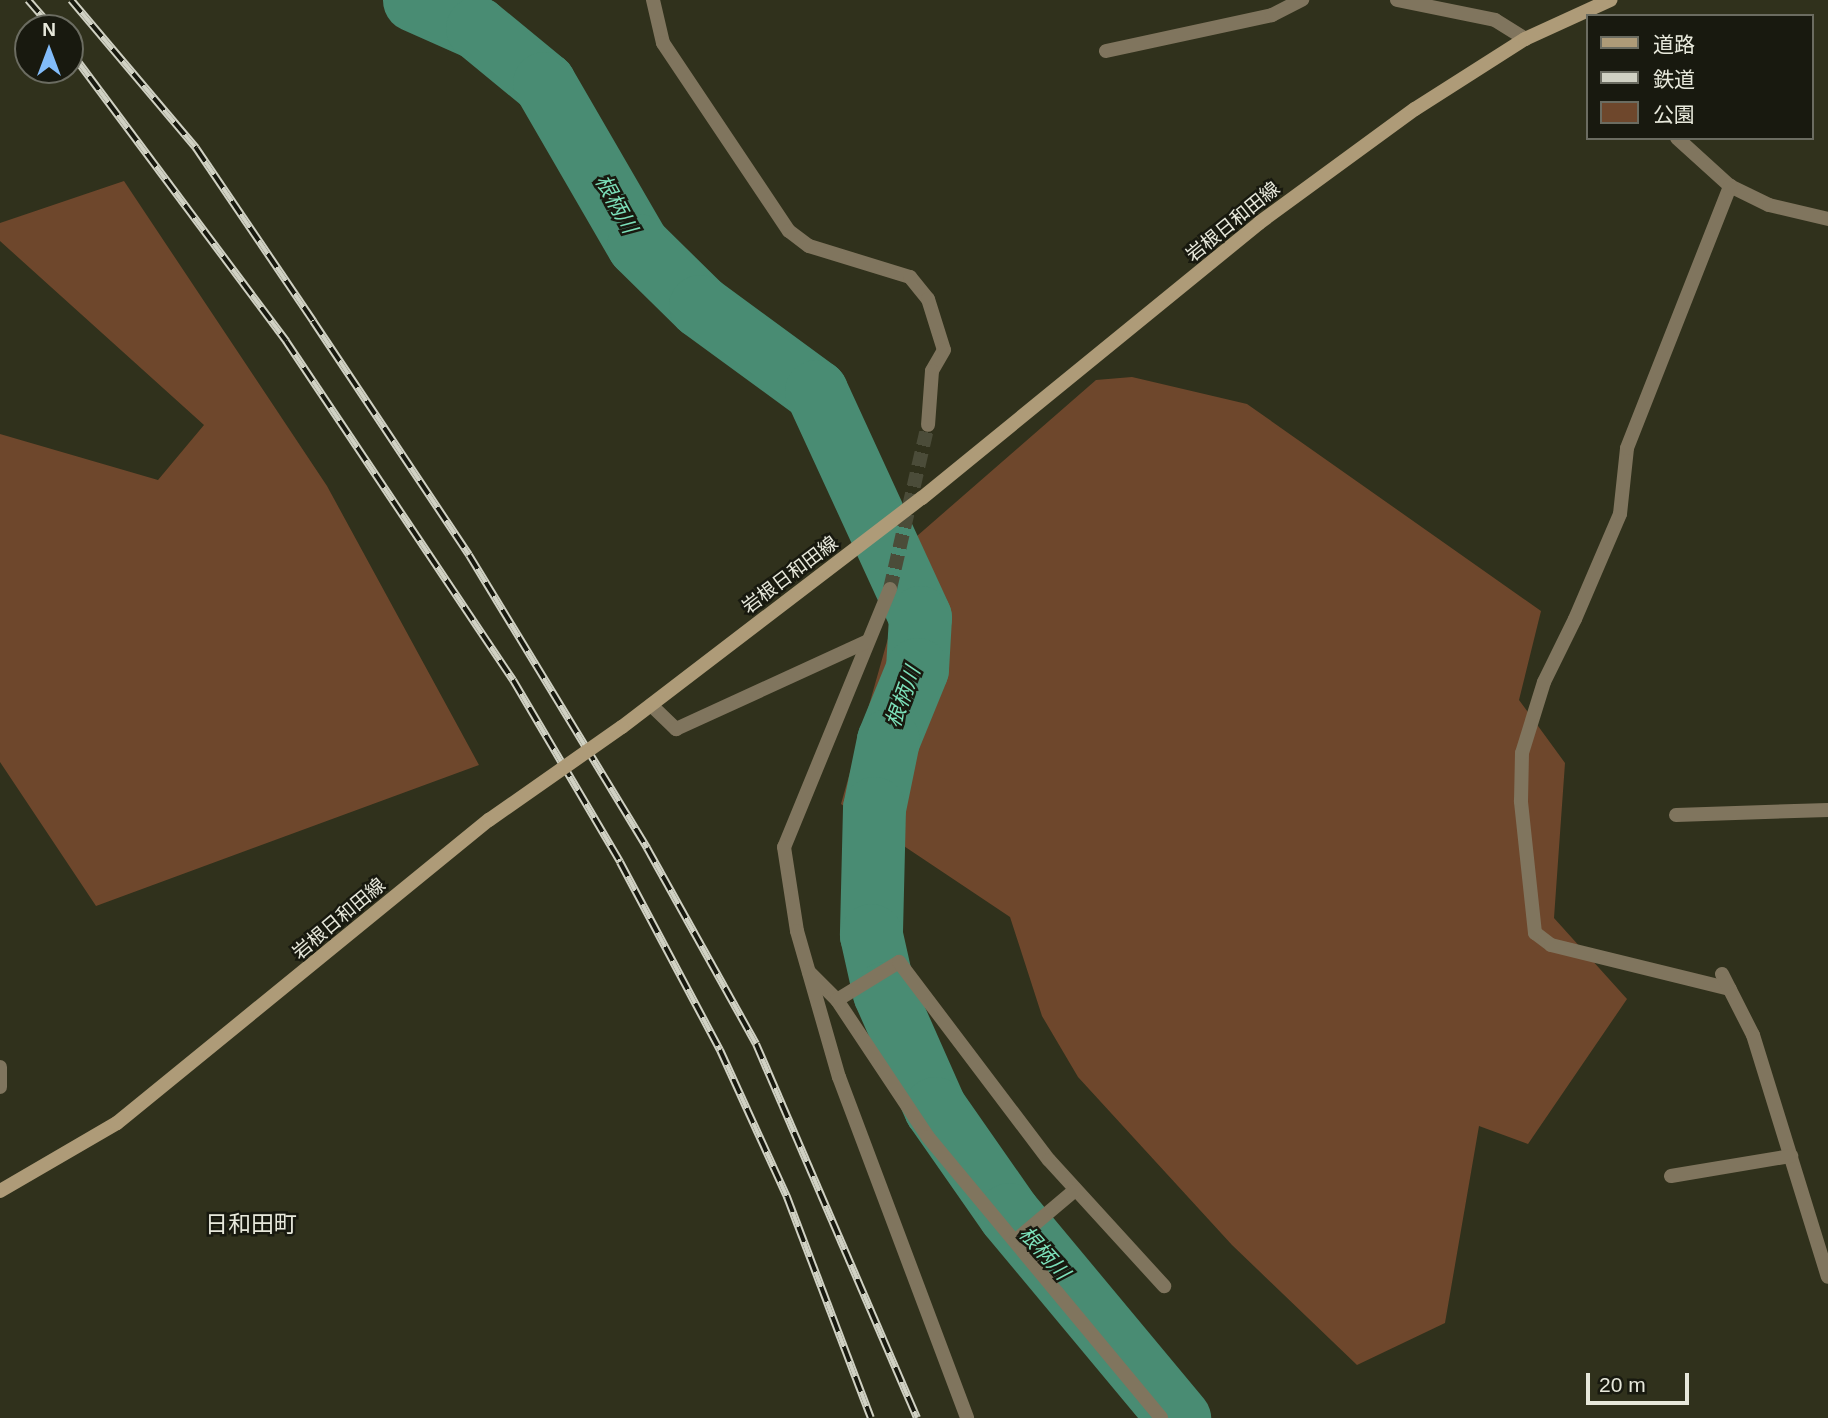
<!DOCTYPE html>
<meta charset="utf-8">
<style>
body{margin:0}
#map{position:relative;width:1828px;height:1418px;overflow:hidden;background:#30311c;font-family:Helvetica,"Noto Sans JP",sans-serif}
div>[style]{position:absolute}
.green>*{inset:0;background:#6e472c}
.river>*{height:63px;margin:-31.5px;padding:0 31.5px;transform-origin:31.5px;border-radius:31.5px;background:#498c73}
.street-tunnel>*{height:14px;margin-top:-7px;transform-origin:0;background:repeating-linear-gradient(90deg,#4b4c39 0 14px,transparent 0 21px)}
.lane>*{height:14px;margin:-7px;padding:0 7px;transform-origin:7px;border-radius:7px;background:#80755e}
.street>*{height:14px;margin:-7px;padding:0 7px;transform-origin:7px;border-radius:7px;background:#80755e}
.secondary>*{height:14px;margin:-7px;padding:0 7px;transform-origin:7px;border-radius:7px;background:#ae9b78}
.rail>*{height:8px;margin-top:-4px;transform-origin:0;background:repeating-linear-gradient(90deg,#18190f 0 16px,#d0d1c3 0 32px);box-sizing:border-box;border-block:2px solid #d0d1c3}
.secondary-bridge>*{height:14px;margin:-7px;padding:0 7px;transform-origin:7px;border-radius:7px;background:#ae9b78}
span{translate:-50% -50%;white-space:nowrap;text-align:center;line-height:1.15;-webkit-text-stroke:5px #18190f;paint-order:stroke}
.street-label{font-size:19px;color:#e7e8db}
.water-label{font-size:21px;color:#7ce0ba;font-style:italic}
.quarter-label{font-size:23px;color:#e7e8db}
.legend{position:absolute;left:1586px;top:14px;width:228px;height:126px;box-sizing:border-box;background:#18190f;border:2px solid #6b6c61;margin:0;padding:9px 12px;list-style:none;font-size:21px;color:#e7e8db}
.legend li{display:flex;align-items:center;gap:14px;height:35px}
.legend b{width:35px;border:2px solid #6b6c61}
.north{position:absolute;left:14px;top:14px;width:70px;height:70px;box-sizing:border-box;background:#18190f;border:2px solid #6b6c61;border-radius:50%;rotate:0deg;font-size:19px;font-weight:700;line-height:28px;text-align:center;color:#e7e8db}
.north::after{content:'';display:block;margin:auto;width:24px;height:32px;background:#82bcfa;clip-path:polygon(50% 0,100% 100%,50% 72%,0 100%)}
.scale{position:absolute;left:1586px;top:1373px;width:103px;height:32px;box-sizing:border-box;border:4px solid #e7e8db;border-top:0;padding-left:9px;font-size:21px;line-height:24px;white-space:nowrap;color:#e7e8db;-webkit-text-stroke:5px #18190f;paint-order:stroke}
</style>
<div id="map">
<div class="green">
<i style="clip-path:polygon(124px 181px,327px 486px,479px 765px,96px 906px,0 762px,0 434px,158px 480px,204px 425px,0 241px,0 223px)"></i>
<i style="clip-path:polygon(1132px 377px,1247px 404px,1541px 611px,1519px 700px,1565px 763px,1554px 918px,1627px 999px,1528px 1144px,1479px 1126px,1445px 1323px,1357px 1365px,1232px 1245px,1078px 1077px,1042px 1016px,1010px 917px,841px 804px,917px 536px,1096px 380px)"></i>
</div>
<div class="river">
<i style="left:414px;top:0;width:69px;rotate:24deg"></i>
<i style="left:477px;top:28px;width:87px;rotate:39.4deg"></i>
<i style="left:544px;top:83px;width:187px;rotate:59.9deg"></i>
<i style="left:638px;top:245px;width:87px;rotate:44.5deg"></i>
<i style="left:700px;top:306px;width:144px;rotate:36.2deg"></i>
<i style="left:816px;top:391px;width:249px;rotate:65.3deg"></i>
<i style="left:920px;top:617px;width:52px;rotate:93.3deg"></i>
<i style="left:917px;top:669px;width:77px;rotate:112.2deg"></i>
<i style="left:888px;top:740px;width:69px;rotate:101.6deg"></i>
<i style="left:874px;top:808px;width:127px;rotate:91.4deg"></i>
<i style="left:871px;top:935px;width:59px;rotate:77.4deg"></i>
<i style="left:884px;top:993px;width:126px;rotate:66.1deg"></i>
<i style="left:935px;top:1108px;width:129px;rotate:55.1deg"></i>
<i style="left:1009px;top:1214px;width:266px;rotate:50.2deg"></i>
</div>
<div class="street-tunnel">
<i style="left:890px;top:589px;width:168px;rotate:-77deg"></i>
</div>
<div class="lane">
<i style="left:1551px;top:945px;width:20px;rotate:-143deg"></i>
<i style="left:1535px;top:933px;width:133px;rotate:-96.1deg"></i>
<i style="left:1521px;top:801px;width:48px;rotate:-88.8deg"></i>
<i style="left:1522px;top:753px;width:74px;rotate:-72.8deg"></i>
<i style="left:1544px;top:682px;width:70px;rotate:-63.8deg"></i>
</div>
<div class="street">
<i style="left:653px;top:0;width:44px;rotate:76.9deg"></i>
<i style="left:663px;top:43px;width:226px;rotate:56.2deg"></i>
<i style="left:789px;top:231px;width:25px;rotate:37deg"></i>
<i style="left:809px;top:246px;width:106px;rotate:17.1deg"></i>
<i style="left:910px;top:277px;width:28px;rotate:51deg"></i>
<i style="left:928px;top:299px;width:53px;rotate:72.6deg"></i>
<i style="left:944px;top:350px;width:24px;rotate:120deg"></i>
<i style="left:932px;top:371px;width:54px;rotate:94.2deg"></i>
<i style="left:1397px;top:0;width:100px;rotate:11.5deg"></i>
<i style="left:1495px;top:20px;width:36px;rotate:32deg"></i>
<i style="left:1106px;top:51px;width:170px;rotate:-12.2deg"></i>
<i style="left:1272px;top:15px;width:34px;rotate:-27deg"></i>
<i style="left:1677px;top:138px;width:72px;rotate:42.2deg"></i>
<i style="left:1730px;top:186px;width:43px;rotate:26deg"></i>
<i style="left:1769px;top:205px;width:61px;rotate:13.3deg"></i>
<i style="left:890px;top:589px;width:279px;rotate:112.3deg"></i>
<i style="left:784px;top:847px;width:85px;rotate:81.2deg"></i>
<i style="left:797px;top:931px;width:152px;rotate:74deg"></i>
<i style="left:839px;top:1077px;width:364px;rotate:69.4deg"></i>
<i style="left:1575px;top:619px;width:114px;rotate:-66.8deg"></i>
<i style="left:1620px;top:514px;width:66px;rotate:-83.9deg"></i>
<i style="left:1627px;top:448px;width:282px;rotate:-68.5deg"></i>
<i style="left:651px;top:705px;width:35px;rotate:44deg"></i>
<i style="left:676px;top:729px;width:211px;rotate:-24.6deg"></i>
<i style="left:1676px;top:815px;width:152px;rotate:-1.9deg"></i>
<i style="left:1551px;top:945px;width:184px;rotate:13.8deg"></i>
<i style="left:809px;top:972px;width:40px;rotate:45deg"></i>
<i style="left:837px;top:1000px;width:164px;rotate:56.4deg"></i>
<i style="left:928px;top:1137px;width:365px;rotate:50.3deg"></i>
<i style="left:1722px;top:974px;width:68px;rotate:63.1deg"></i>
<i style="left:1753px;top:1035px;width:253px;rotate:72.8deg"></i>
<i style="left:837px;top:1000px;width:73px;rotate:-31.5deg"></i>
<i style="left:899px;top:962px;width:248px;rotate:52.9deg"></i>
<i style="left:1049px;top:1160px;width:171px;rotate:47.6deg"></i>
<i style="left:0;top:1067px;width:20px;rotate:90deg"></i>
<i style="left:1671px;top:1176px;width:122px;rotate:-9.5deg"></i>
<i style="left:1016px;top:1240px;width:76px;rotate:-40.2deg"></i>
</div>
<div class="secondary">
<i style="left:622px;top:727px;width:377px;rotate:-37.4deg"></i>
<i style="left:922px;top:498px;width:435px;rotate:-39.2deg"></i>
<i style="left:1259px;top:223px;width:193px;rotate:-36.2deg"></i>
<i style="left:1415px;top:109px;width:130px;rotate:-32.5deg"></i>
<i style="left:1525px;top:39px;width:94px;rotate:-24.6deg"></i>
<i style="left:0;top:1191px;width:135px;rotate:-30.2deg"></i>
<i style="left:117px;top:1123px;width:480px;rotate:-39.2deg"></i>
</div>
<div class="rail">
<i style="left:28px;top:0;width:37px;rotate:49deg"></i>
<i style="left:71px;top:0;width:194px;rotate:49.8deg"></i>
<i style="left:196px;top:148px;width:209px;rotate:55.9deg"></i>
<i style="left:313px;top:321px;width:281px;rotate:56.3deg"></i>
<i style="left:469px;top:555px;width:343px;rotate:58.7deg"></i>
<i style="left:647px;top:848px;width:224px;rotate:60.9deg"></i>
<i style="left:756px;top:1044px;width:407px;rotate:66.7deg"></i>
<i style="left:70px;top:51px;width:362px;rotate:53.3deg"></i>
<i style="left:286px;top:341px;width:408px;rotate:56.2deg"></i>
<i style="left:513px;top:680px;width:211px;rotate:59.5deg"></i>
<i style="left:620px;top:862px;width:213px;rotate:62deg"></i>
<i style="left:720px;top:1050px;width:162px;rotate:65.5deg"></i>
<i style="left:787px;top:1197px;width:236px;rotate:69.2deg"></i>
</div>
<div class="secondary-bridge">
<i style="left:489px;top:820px;width:162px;rotate:-35deg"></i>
</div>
<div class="street-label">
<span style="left:1233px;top:222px;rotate:-39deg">岩根日和田線</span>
<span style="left:790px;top:575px;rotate:-37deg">岩根日和田線</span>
<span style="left:339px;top:919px;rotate:-40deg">岩根日和田線</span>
</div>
<div class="water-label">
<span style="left:616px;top:204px;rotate:61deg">根柄川</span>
<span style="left:903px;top:697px;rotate:-70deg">根柄川</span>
<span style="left:1044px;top:1253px;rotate:48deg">根柄川</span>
</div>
<div class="quarter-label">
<span style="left:251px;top:1224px">日和田町</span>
</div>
<ul class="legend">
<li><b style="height:9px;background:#ae9b78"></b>道路</li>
<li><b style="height:9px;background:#d0d1c3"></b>鉄道</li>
<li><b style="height:19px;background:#6e472c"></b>公園</li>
</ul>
<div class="north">N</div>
<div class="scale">20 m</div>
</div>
